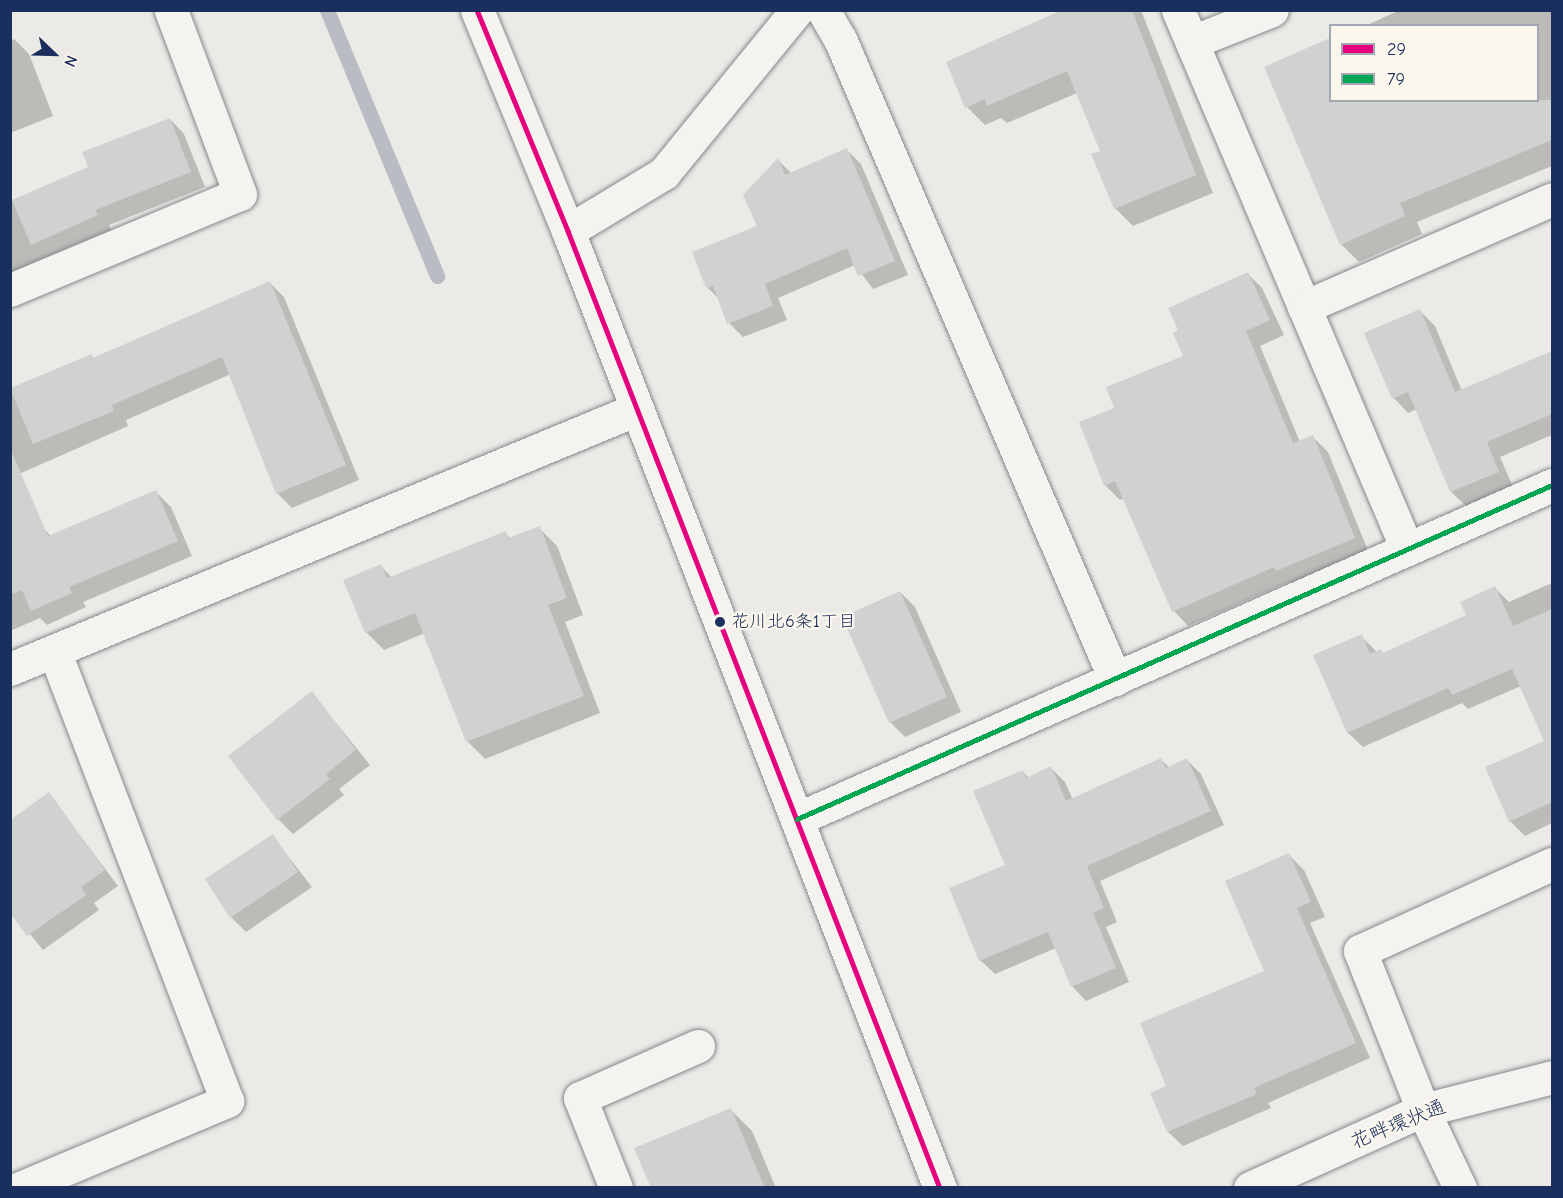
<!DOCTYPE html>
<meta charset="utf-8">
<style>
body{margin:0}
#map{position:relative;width:1563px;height:1198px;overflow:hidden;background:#eceae6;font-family:"Comic Neue","Klee One",sans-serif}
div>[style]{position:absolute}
.shadow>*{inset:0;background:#0003}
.stream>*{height:15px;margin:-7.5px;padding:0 7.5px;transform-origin:7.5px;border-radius:7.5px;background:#b9bcc3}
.building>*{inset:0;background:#d2d1d1}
.roads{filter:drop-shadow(0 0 2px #85888f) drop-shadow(0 0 2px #85888f)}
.minor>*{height:33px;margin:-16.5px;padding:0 16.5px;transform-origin:16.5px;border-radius:16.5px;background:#f4f3ef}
.major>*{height:33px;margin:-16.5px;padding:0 16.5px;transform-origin:16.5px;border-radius:16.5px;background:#f4f3ef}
.bus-1>*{height:4.5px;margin:-2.25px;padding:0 2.25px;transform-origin:2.25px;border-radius:2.25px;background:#e5007d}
.bus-2>*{height:4.5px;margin:-2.25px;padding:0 2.25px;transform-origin:2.25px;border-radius:2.25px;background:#00a651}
.dots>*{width:16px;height:16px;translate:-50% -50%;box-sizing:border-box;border:3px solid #fbf7ec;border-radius:50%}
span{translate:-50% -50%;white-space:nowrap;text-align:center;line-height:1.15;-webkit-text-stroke:4.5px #fbf7ec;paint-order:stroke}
.bus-label{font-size:18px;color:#1b2f5e}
.left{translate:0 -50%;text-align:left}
.street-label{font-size:20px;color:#1b2f5e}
.frame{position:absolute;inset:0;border:12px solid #1b2f5e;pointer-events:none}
.legend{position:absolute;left:1329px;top:24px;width:210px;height:78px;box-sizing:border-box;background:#fbf7ec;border:2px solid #a1a7b3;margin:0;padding:8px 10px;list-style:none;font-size:18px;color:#1b2f5e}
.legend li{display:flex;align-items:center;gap:12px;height:30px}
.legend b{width:30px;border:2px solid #a1a7b3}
.north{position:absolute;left:24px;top:24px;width:60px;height:60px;-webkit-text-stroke:4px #fbf7ec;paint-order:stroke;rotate:113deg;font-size:16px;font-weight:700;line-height:24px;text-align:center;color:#1b2f5e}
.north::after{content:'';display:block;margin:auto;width:21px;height:27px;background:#1b2f5e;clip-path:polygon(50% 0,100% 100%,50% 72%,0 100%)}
</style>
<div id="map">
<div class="shadow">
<i style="clip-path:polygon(1064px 10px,1141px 10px,1213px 193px,1133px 226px,1115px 208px,1102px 151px,1077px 93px,1007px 123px,1001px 118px,985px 125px,967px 107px)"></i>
<i style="clip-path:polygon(1400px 10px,1552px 10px,1552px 166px,1417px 222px,1422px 234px,1359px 262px,1341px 244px,1266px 68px,1330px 40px,1330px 100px,1538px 100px,1538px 26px,1365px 26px)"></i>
<i style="clip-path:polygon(14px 39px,29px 54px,53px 116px,10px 133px,10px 41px)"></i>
<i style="clip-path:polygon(170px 119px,184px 134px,205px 187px,109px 225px,111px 230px,10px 273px,10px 202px,90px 168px)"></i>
<i style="clip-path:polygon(846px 149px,861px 164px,908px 275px,873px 289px,855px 265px,778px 298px,787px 320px,743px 337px,729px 323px,720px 300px,708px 288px,759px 227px,778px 160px,792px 174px)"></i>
<i style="clip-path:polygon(1247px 273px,1262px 288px,1284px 335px,1260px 346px,1300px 442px,1313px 437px,1328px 452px,1369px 553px,1292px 585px,1289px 582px,1188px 626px,1174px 611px,1124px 498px,1120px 500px,1105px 485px,1115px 409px,1185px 357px)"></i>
<i style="clip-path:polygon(270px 283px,284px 297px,359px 480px,292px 508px,277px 493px,231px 374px,126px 420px,128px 426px,10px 478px,10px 393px)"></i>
<i style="clip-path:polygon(1420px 311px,1435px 326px,1462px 391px,1552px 353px,1552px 435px,1500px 457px,1513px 487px,1466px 506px,1451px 492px,1417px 409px,1408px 413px,1394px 398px)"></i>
<i style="clip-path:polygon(156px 492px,171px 507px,192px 556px,83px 602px,86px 607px,47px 625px,40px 618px,10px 631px,10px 543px,44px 529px,51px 536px)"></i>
<i style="clip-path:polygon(539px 528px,557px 546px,583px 615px,565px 622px,600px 713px,485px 759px,467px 741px,425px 633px,384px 650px,366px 632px,381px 566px,392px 578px,505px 533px,511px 539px)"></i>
<i style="clip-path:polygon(1552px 583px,1552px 823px,1525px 836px,1510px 821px,1546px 742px,1521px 686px,1468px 709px,1462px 703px,1363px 747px,1348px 733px,1315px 656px,1361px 636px,1377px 652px,1384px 654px,1468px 616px,1495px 588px,1509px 602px)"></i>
<i style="clip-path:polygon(900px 592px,915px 607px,961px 712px,905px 737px,890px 722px)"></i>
<i style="clip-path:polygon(312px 693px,370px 765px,339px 789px,344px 795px,293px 834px,278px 819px)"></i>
<i style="clip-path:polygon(1161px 760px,1170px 768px,1187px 760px,1201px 774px,1224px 825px,1100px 881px,1117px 922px,1106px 927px,1129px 982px,1086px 1001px,1072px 986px,1056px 948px,995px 974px,980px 960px,1007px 865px,1023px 772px,1029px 778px,1051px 768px,1065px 782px,1073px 800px)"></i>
<i style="clip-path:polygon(49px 794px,118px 886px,94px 903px,99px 910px,43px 950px,10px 910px)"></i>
<i style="clip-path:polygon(272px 836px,312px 887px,246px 932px,231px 917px)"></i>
<i style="clip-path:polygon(1289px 855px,1304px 870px,1325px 917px,1310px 923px,1370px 1058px,1268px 1103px,1271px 1108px,1183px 1146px,1168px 1132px,1152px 1094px,1168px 1087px,1266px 972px)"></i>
<i style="clip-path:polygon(730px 1109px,752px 1131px,776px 1188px,653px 1188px)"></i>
</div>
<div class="stream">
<i style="left:327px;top:10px;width:288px;rotate:67.5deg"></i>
</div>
<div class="building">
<i style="clip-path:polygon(1062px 10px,1132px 10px,1196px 175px,1114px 209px,1091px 154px,1100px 151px,1067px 71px,987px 106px,985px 99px,965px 108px,946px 62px)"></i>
<i style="clip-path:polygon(1330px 38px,1330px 100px,1552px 100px,1552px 140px,1400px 203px,1405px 216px,1340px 245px,1264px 67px)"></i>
<i style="clip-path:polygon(170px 118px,191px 172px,95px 210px,98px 215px,31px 245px,12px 200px,88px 167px,82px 152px)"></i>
<i style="clip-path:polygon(847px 148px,895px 261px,858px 276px,847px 248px,765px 284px,773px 306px,727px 324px,713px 286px,706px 288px,692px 252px,757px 226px,743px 195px,778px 158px,785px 175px)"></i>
<i style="clip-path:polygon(1248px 272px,1270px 320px,1246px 331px,1293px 443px,1313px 435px,1355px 538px,1276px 571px,1274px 567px,1172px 612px,1115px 481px,1104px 486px,1079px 422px,1114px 408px,1106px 387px,1183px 356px,1173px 333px,1178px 330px,1168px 308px)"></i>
<i style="clip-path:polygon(270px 281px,346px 465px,276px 494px,222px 357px,112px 405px,114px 411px,33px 444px,10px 388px,92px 354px,93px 358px)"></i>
<i style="clip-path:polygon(1420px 309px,1455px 392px,1552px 351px,1552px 414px,1487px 442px,1499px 472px,1450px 492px,1408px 392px,1392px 399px,1364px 333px)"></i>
<i style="clip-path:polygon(10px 448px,48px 536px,156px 490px,178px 541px,69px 587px,72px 593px,31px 611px,22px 590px,10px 595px)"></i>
<i style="clip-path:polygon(540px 526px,567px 598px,548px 605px,584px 696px,466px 742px,415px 613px,365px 633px,343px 580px,381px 564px,387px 578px,506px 531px,508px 538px)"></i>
<i style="clip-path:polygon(1495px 586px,1513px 626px,1552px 609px,1552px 802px,1509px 822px,1485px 767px,1544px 741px,1512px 669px,1452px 695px,1448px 688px,1347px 733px,1313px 655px,1362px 634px,1370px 654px,1381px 649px,1383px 653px,1466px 615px,1460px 602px)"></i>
<i style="clip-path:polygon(900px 591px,947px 697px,889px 723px,842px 617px)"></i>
<i style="clip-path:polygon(312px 691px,356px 750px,326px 774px,330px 779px,277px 820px,228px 756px)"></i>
<i style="clip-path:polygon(1161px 758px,1166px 768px,1187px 758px,1211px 811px,1087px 866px,1104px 908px,1093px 913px,1116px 968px,1071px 987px,1048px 932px,979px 961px,949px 888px,1005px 865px,973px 791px,1023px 770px,1026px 778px,1051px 766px,1066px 801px)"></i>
<i style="clip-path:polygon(49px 792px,105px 870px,81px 887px,86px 895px,27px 936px,10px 913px,10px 820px)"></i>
<i style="clip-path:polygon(273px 834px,298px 872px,230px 918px,205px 879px)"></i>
<i style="clip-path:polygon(1289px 853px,1311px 902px,1297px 908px,1356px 1043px,1254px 1088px,1257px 1094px,1167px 1132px,1150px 1093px,1166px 1086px,1140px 1023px,1264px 971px,1225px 881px)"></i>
<i style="clip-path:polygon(731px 1108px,765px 1188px,651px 1188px,634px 1148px)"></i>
</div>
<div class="roads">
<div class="minor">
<i style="left:823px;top:10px;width:34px;rotate:60deg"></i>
<i style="left:840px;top:39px;width:697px;rotate:66.75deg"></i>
<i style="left:1178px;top:10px;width:586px;rotate:66.98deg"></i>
<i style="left:1192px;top:42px;width:86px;rotate:-21.8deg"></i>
<i style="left:568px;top:231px;width:112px;rotate:-31.1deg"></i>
<i style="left:664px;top:173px;width:210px;rotate:-50.8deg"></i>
<i style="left:10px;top:290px;width:249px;rotate:-22.7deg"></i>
<i style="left:240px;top:194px;width:197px;rotate:-110.6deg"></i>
<i style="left:1304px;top:307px;width:270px;rotate:-23.5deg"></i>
<i style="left:10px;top:669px;width:679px;rotate:-22.52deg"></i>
<i style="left:797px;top:819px;width:826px;rotate:-23.86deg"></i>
<i style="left:20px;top:1188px;width:225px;rotate:-22.8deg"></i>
<i style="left:227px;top:1101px;width:482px;rotate:-111deg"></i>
<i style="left:616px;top:1188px;width:97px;rotate:-111.8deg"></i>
<i style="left:580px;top:1098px;width:129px;rotate:-23.8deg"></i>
<i style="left:1250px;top:1188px;width:190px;rotate:-24.3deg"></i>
<i style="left:1423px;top:1110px;width:133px;rotate:-14.3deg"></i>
<i style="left:1460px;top:1188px;width:86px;rotate:-115.4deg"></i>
<i style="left:1423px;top:1110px;width:171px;rotate:-111.6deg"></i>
<i style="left:1360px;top:951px;width:211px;rotate:-24.4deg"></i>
</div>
<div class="major">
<i style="left:477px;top:10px;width:239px;rotate:67.6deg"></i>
<i style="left:568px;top:231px;width:1027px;rotate:68.76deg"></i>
</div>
</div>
<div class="bus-1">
<i style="left:477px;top:10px;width:239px;rotate:67.6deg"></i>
<i style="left:568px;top:231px;width:1027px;rotate:68.76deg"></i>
</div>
<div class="bus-2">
<i style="left:797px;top:819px;width:826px;rotate:-23.86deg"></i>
</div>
<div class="dots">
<i style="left:720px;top:622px;background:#1b2f5e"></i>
</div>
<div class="bus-label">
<span class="left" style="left:731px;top:622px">花川北6条1丁目</span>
</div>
<div class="street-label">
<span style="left:1398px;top:1124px;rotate:-22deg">花畔環状通</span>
</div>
<div class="frame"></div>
<ul class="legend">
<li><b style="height:8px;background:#e5007d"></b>29</li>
<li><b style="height:8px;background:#00a651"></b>79</li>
</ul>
<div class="north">N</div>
</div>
